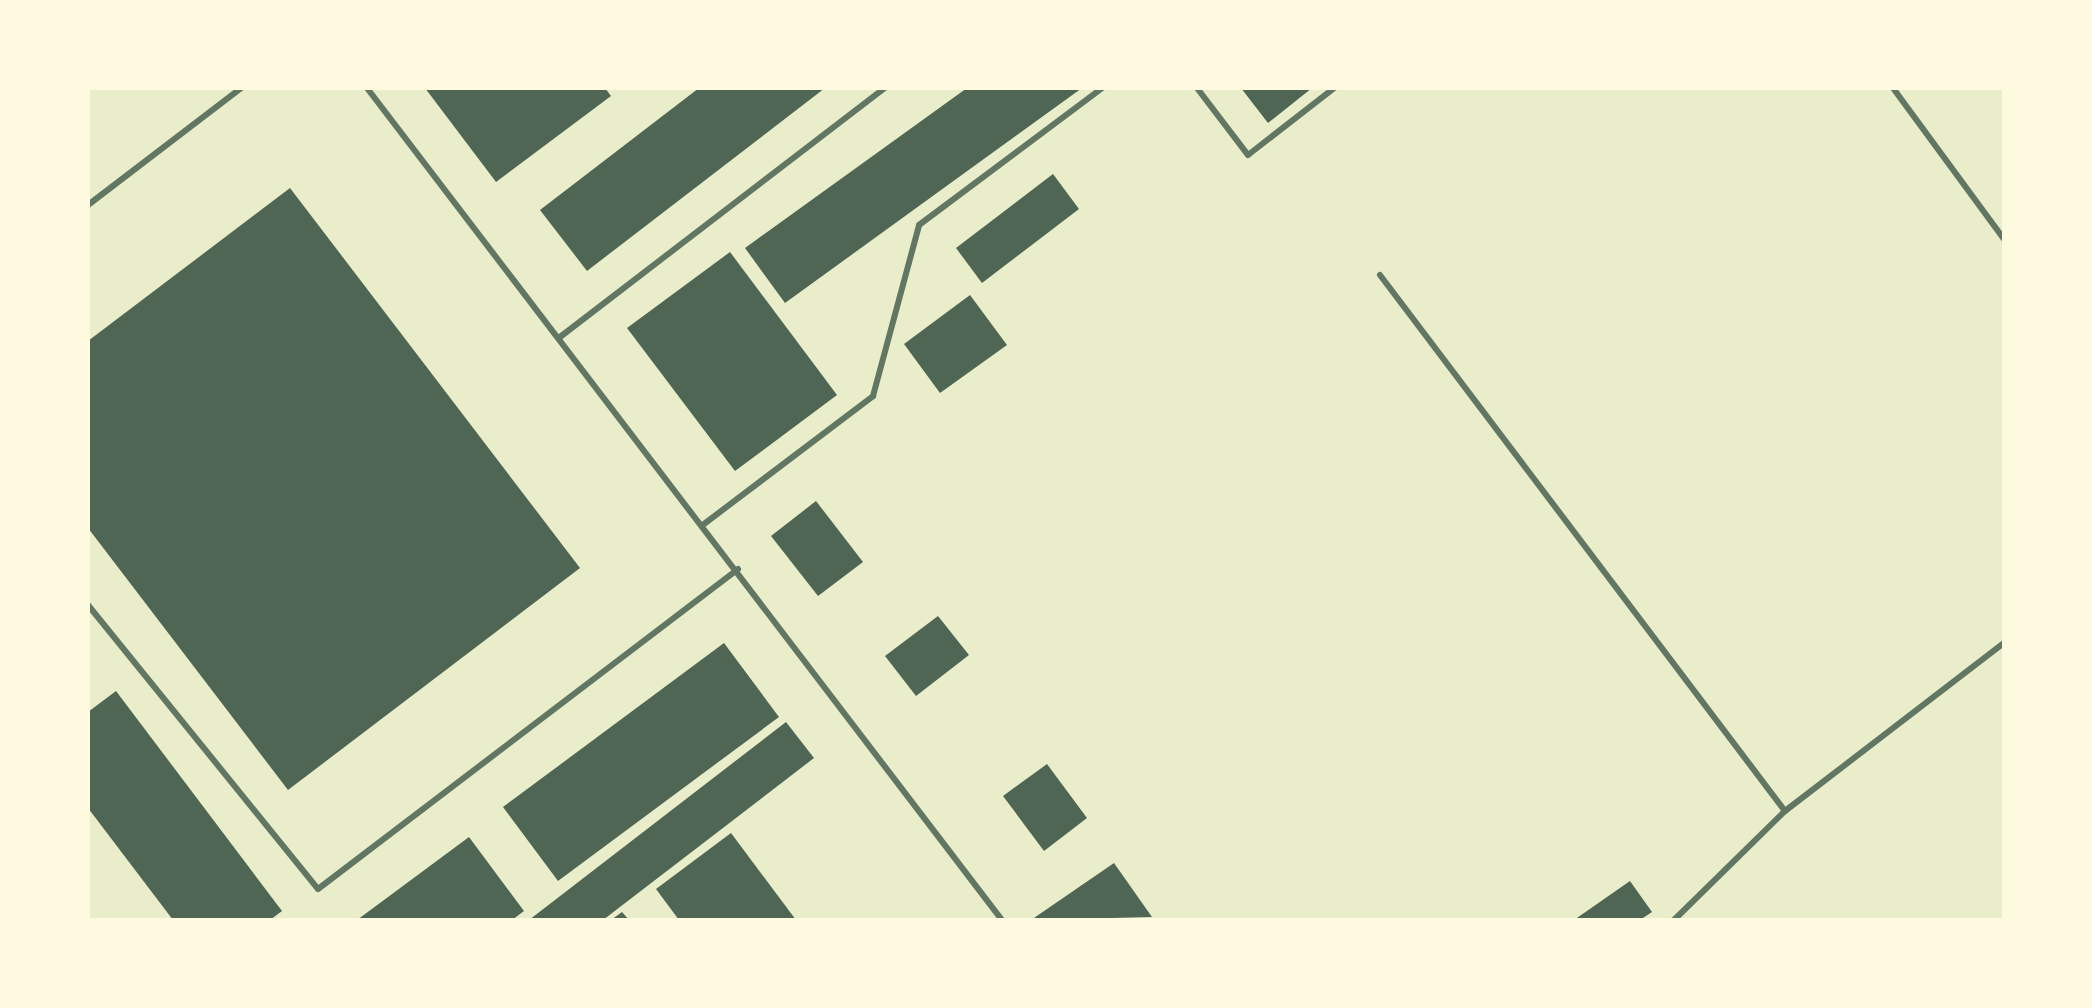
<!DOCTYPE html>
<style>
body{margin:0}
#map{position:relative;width:2092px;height:1008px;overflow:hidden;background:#e9edc9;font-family:"Roboto Condensed",sans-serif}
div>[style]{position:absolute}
.building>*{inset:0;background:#4f6655}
.service>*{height:6px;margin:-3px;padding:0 3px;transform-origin:3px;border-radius:3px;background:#617663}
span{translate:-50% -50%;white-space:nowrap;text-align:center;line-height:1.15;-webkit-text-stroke:6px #fefae0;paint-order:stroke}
.frame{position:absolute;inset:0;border:90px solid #fefae0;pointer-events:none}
</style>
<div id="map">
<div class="building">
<i style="clip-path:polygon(425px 88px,605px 88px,611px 96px,496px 182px)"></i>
<i style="clip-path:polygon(699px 88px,825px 88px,587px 271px,540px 210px)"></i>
<i style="clip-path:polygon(967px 88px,1082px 88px,785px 303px,745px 248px)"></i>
<i style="clip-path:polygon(1241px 88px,1312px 88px,1268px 123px)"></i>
<i style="clip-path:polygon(1053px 174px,1079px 209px,982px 283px,956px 248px)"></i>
<i style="clip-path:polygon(290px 188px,580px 568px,288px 790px,88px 528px,88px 341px)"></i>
<i style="clip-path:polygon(730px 252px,837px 395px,735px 471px,627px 328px)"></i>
<i style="clip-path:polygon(970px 295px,1007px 345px,940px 393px,904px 344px)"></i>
<i style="clip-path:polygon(816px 501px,863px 562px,818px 596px,771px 536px)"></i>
<i style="clip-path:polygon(938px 616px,969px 655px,916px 696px,885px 656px)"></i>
<i style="clip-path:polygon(724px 643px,779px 717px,558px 881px,503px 807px)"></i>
<i style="clip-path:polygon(116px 691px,282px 911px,270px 920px,173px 920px,88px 808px,88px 712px)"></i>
<i style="clip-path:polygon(786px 722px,814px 758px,603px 920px,529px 920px)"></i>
<i style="clip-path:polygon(1047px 764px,1087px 818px,1044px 851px,1003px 796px)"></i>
<i style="clip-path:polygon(731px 833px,796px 920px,679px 920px,656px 889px)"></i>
<i style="clip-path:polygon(469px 837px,524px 911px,512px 920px,357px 920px)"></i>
<i style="clip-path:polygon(1114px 863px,1152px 917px,1031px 920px)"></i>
<i style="clip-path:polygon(1630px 881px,1652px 912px,1640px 920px,1574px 920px)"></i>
<i style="clip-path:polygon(622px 912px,629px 920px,611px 920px)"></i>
</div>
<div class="service">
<i style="left:367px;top:88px;width:1047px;rotate:52.65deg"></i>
<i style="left:1197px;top:88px;width:84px;rotate:52.7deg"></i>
<i style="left:1248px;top:155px;width:109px;rotate:-37.9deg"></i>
<i style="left:1893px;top:88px;width:187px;rotate:53.7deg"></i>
<i style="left:88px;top:205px;width:193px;rotate:-37.4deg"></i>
<i style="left:1380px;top:275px;width:672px;rotate:52.93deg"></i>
<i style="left:560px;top:337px;width:409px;rotate:-37.5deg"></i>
<i style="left:704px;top:524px;width:212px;rotate:-37.1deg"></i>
<i style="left:873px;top:396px;width:177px;rotate:-74.9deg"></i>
<i style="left:919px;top:225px;width:229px;rotate:-36.8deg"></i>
<i style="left:88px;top:605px;width:365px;rotate:51deg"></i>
<i style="left:318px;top:889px;width:528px;rotate:-37.3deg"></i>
<i style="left:1674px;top:920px;width:156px;rotate:-44.5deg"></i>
<i style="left:1785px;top:811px;width:276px;rotate:-37.5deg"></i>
</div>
<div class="frame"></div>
</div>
